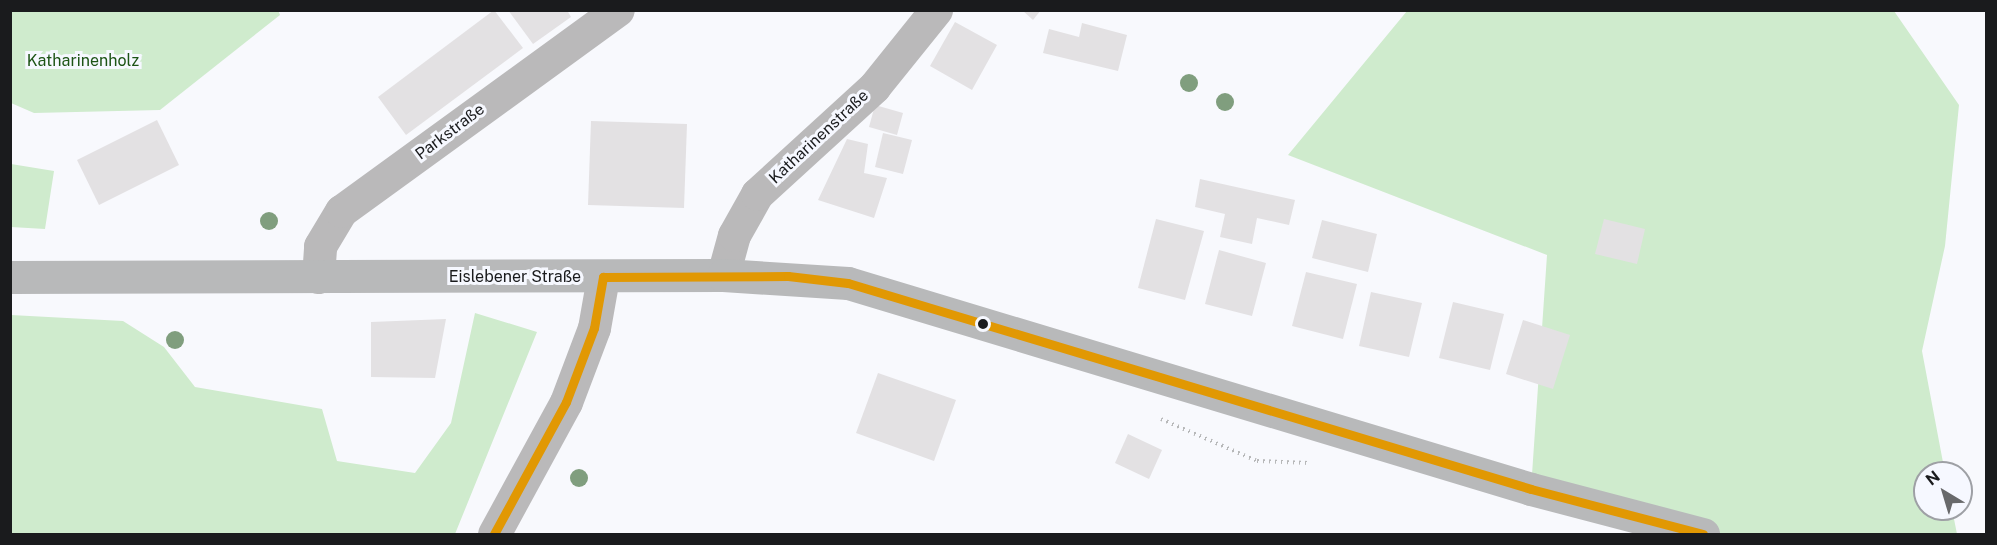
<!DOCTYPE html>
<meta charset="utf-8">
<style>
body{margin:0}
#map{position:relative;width:1997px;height:545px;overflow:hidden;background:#f8f9fd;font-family:"Public Sans",sans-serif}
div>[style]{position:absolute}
.green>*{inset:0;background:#cfebcd}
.building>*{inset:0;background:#e3e1e3}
.path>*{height:4px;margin-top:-2px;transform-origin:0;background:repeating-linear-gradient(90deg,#b7b8b9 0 1.5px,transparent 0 6px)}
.minor>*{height:33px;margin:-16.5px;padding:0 16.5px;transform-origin:16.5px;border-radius:16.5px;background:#bab9ba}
.tertiary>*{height:33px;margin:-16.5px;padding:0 16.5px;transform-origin:16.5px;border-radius:16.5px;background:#bab9ba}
.secondary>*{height:33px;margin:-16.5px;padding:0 16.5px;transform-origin:16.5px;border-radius:16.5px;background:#b8b9ba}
.bus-1>*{height:9px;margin:-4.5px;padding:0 4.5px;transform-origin:4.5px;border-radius:4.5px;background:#e19803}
.trees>*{width:18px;height:18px;margin:-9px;border-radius:50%;background:#809e7e}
.dots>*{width:16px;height:16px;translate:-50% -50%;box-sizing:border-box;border:3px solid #f6f8ff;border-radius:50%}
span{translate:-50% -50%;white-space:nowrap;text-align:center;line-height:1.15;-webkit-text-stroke:6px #f6f8ff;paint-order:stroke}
.park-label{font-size:16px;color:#1d5416}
.street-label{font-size:16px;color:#1a1b1d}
.frame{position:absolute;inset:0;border:12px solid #1a1b1d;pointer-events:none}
.north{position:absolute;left:1913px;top:461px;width:60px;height:60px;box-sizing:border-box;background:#f6f8ff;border:2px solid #9ea0a5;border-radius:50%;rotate:322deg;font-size:16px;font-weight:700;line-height:24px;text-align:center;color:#1a1b1d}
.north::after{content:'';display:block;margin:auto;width:21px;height:27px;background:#68696b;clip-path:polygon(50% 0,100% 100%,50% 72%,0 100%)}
</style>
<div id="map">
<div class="green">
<i style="clip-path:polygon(278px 10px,280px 15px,160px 110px,34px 113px,11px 103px,11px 11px)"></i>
<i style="clip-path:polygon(1407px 11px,1894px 11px,1959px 105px,1945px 246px,1922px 351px,1945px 473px,1925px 473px,1925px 509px,1952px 509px,1957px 534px,1703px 534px,1531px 489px,1547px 255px,1288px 155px)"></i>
<i style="clip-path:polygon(11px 164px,54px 171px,45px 229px,11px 227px)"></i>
<i style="clip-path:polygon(475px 313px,537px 332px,455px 534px,11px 534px,11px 315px,123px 321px,164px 347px,195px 387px,322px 409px,337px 461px,415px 473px,451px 423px)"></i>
</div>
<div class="building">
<i style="clip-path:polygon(494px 10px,523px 48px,406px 135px,378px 97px)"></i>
<i style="clip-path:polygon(508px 10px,567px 10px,571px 17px,533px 44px)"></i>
<i style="clip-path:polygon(1022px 10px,1041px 10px,1033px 20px)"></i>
<i style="clip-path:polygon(955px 22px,997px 45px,972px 90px,930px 66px)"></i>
<i style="clip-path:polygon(1082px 23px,1127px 35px,1118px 71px,1043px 53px,1049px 29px,1079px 37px)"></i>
<i style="clip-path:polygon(875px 105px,903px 113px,897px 135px,869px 127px)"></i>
<i style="clip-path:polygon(157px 120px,179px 165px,99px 205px,77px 160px)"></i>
<i style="clip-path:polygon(591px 121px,687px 124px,684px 208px,588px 205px)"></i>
<i style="clip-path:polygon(883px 133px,912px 140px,903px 174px,875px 167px)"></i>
<i style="clip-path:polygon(847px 139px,868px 144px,864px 173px,887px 178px,874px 218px,818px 200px)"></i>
<i style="clip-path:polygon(1200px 179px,1295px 200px,1289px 225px,1257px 218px,1252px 244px,1220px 237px,1225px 214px,1195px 207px)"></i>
<i style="clip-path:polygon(1156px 219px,1204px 231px,1185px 300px,1138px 288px)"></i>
<i style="clip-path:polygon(1604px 219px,1645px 229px,1637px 264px,1595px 254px)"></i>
<i style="clip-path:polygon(1322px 220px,1377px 234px,1368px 272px,1312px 258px)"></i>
<i style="clip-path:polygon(1219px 250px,1266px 263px,1252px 316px,1205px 304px)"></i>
<i style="clip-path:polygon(1306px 272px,1357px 284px,1343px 339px,1292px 326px)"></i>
<i style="clip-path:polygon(1371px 292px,1422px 303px,1409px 357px,1359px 346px)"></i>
<i style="clip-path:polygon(1453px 302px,1504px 314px,1490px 370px,1439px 358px)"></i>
<i style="clip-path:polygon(446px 319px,435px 378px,371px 377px,371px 322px)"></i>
<i style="clip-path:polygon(1523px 320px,1570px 335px,1553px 389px,1506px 374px)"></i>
<i style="clip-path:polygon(878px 373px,956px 400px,934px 461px,856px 433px)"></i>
<i style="clip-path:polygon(1128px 434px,1162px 450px,1149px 479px,1115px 463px)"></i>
</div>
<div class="path">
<i style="left:1161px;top:419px;width:105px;rotate:23.6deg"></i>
<i style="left:1257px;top:461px;width:52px;rotate:2.2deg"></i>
</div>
<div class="minor">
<i style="left:723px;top:275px;width:41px;rotate:-74.6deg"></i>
<i style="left:734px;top:235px;width:47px;rotate:-60.7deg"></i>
<i style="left:757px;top:194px;width:159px;rotate:-42.4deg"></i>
<i style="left:874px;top:87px;width:99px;rotate:-51.2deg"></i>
<i style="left:318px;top:277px;width:31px;rotate:-86deg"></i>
<i style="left:320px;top:246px;width:41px;rotate:-59deg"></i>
<i style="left:341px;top:211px;width:342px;rotate:-36deg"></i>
</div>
<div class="tertiary">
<i style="left:494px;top:534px;width:150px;rotate:-61.4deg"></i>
<i style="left:566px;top:402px;width:79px;rotate:-69.3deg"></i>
<i style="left:594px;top:328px;width:52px;rotate:-80deg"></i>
</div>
<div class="secondary">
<i style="left:10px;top:277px;width:713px;rotate:-0.16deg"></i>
<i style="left:723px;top:275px;width:125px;rotate:3.7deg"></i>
<i style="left:848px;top:283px;width:713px;rotate:16.78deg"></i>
<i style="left:1531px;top:489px;width:178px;rotate:14.7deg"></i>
</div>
<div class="bus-1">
<i style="left:603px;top:277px;width:185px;rotate:-0.3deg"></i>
<i style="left:788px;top:276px;width:60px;rotate:6.7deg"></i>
<i style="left:848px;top:283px;width:713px;rotate:16.78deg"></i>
<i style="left:1531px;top:489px;width:178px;rotate:14.7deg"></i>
<i style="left:494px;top:534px;width:150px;rotate:-61.4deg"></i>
<i style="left:566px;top:402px;width:79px;rotate:-69.3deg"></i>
<i style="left:594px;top:328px;width:52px;rotate:-80deg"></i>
</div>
<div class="trees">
<i style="left:1189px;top:83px"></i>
<i style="left:1225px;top:102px"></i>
<i style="left:269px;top:221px"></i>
<i style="left:175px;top:340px"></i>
<i style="left:579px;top:478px"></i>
</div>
<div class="dots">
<i style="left:983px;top:324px;background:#1a1b1d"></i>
</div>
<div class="park-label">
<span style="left:83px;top:61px">Katharinenholz</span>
</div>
<div class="street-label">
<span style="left:450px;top:132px;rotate:-37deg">Parkstraße</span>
<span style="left:819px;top:137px;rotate:-43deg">Katharinenstraße</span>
<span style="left:515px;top:277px">Eislebener Straße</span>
</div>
<div class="frame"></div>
<div class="north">N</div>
</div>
